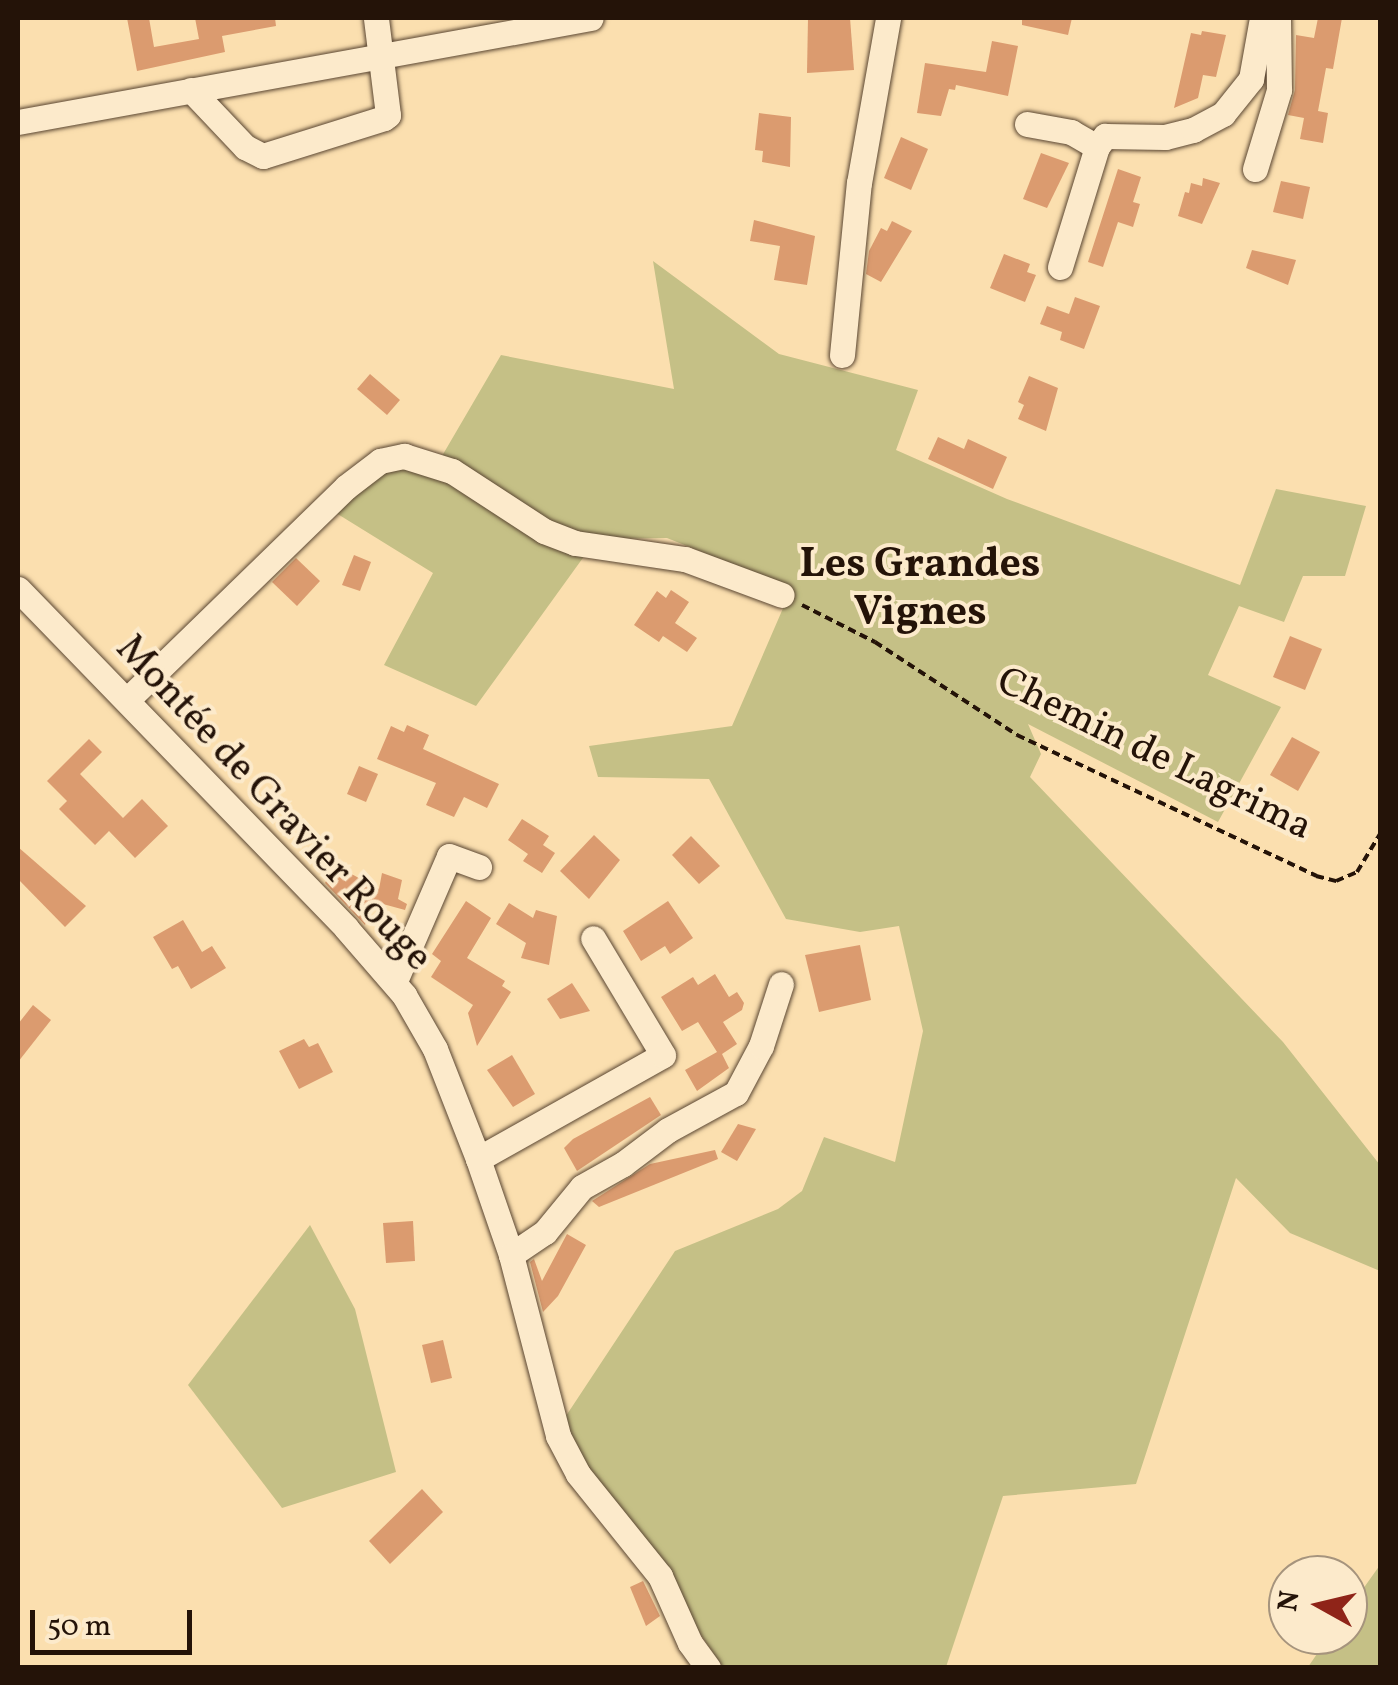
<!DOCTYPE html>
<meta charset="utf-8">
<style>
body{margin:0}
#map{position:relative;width:1398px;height:1685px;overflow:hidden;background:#fbdfaf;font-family:Vollkorn,serif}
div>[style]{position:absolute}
.green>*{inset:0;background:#c5c086}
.building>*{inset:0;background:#db9b6f}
.path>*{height:4px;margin-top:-2px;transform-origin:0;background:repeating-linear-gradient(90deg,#241308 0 8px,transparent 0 13px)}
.roads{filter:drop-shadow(0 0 2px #5a4632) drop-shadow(0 0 2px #5a4632)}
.minor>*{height:25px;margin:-12.5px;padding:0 12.5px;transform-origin:12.5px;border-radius:12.5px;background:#fceacb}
span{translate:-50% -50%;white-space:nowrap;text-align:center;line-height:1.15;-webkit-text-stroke:8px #fceacb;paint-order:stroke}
.street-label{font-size:40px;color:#241308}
.neighbourhood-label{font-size:42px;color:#241308;font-weight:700}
.frame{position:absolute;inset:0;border:20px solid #241308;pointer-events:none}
.north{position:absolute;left:1268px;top:1555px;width:100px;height:100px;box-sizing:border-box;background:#fceacb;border:2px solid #a6947d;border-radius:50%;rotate:278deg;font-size:28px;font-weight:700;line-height:40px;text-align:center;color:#241308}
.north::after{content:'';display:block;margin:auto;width:35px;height:45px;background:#8f2418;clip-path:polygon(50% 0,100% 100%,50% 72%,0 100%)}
.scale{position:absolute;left:30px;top:1610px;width:162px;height:45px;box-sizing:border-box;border:5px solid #241308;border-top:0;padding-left:12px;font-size:30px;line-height:35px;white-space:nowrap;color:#241308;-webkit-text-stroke:8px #fceacb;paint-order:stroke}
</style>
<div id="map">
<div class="green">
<i style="clip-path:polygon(653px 261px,779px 354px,918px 390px,896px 450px,1007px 499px,1240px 585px,1276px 489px,1366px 506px,1345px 576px,1303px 576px,1284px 622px,1239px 606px,1208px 675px,1281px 707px,1218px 822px,1028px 724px,1041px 754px,1030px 777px,1283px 1042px,1380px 1165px,1380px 1271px,1290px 1233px,1236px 1178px,1136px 1484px,1003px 1496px,946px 1667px,723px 1667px,558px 1428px,675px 1251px,778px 1209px,802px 1191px,824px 1137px,895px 1162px,923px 1031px,899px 926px,860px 932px,786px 919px,709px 779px,598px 777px,589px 746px,732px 726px,784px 606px,780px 583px,667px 538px,609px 539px,552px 525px,442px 456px,501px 355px,674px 389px)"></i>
<i style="clip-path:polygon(414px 462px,585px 555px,476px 706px,384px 665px,433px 573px,336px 513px,378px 470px)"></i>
<i style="clip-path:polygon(310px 1225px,355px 1309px,396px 1472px,282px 1508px,188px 1385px)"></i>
<i style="clip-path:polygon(1380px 1565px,1380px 1667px,1308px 1667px,1330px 1635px,1348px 1635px,1348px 1610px)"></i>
</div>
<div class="building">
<i style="clip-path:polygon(127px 18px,149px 18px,154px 47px,199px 39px,195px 18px,275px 18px,276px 26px,222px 36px,225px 52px,137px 71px)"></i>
<i style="clip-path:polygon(808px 18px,850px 18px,854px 70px,807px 73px)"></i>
<i style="clip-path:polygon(1022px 18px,1072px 18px,1068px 35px,1022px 25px)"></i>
<i style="clip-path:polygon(1318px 18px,1342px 18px,1333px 69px,1326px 68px,1318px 111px,1328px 113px,1323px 143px,1300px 139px,1304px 118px,1288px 115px,1295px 90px,1296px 35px,1314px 38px)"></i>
<i style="clip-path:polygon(1202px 31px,1226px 35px,1216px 77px,1203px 75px,1198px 98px,1174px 108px,1191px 33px,1201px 35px)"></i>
<i style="clip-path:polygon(992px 41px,1018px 46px,1008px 96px,956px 85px,955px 90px,949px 89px,941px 116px,917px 113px,925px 63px,986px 72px)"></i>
<i style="clip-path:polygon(759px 113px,791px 117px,790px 167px,762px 162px,763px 151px,755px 150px)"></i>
<i style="clip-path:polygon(901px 137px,928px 149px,911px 190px,884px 178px)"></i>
<i style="clip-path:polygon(1041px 153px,1069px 163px,1047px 208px,1023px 199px)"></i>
<i style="clip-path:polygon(1118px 169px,1141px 177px,1133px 202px,1140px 204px,1133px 227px,1118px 222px,1103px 267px,1088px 262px)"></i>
<i style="clip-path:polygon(1203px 178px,1220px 183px,1202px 224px,1178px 216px,1185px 192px,1189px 193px,1191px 183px,1202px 186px)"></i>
<i style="clip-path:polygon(1281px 181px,1310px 187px,1303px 219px,1273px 212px)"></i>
<i style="clip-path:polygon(754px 220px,815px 236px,807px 285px,774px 280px,780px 246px,750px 241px)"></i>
<i style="clip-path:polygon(892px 221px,912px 231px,881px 282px,866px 274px,869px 251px,881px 228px,887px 231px)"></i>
<i style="clip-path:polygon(1252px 250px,1296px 260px,1288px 285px,1246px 268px)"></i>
<i style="clip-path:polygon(1004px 254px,1030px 264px,1027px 272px,1036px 275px,1025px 302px,990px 288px)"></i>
<i style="clip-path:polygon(1075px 297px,1100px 306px,1084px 349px,1060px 340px,1062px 332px,1040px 324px,1047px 306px,1069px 314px)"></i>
<i style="clip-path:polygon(370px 374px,400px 400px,387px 415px,357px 389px)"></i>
<i style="clip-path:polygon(1029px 376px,1058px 388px,1046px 431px,1018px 419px,1024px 405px,1018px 402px)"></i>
<i style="clip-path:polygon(938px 437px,964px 449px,968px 439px,1007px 457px,993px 489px,928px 459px)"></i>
<i style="clip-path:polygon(354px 555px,371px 562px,360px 591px,342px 585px)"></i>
<i style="clip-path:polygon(296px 558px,320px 581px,297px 606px,272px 582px)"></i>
<i style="clip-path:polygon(671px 590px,689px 602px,675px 623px,697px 638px,687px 652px,663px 636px,659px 642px,634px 625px,657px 591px,666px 598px)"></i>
<i style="clip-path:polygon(1290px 636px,1322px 649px,1305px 690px,1273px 677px)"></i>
<i style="clip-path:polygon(407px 725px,429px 735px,423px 749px,499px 784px,487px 808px,464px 797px,454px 817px,426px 805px,436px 783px,377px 759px,391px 726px,404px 732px)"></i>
<i style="clip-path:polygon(1292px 737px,1320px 752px,1298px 791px,1270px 775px)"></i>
<i style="clip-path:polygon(89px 739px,102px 752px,80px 774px,123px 818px,142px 799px,168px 826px,135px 858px,109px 831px,95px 845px,59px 809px,67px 801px,47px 781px)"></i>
<i style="clip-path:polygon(359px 766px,378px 774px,366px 802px,347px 794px)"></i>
<i style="clip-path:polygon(522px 819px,549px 836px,543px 845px,555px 853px,542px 873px,523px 861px,528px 854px,508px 840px)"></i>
<i style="clip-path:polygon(594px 835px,620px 860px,589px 899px,560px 871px)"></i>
<i style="clip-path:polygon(691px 836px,720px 866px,699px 884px,672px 855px)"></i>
<i style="clip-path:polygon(18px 847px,86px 906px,65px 927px,18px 879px)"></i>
<i style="clip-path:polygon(335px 865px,379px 889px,382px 873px,402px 880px,398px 899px,407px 904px,405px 910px,372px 901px,365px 925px,325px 883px)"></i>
<i style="clip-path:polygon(466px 901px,491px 918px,467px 958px,505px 981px,502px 986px,511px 992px,477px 1046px,468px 1013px,473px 1005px,431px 977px,441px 961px,432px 954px)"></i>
<i style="clip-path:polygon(668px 901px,693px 938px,670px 954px,665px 946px,641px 961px,623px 931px)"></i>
<i style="clip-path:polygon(509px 903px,533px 918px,536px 910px,557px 916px,549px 965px,521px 958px,526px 943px,496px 924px)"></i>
<i style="clip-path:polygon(183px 920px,202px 952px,212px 946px,226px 968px,191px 989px,178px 966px,172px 969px,153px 937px)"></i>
<i style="clip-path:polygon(860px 945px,871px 1000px,819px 1012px,805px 955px)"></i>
<i style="clip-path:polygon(715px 974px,729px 997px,737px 992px,744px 1003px,742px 1010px,723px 1022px,737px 1044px,722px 1054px,729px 1068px,697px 1091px,685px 1070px,717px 1052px,698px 1022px,682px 1031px,661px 997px,693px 977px,698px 985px)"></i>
<i style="clip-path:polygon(572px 983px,590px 1011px,560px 1019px,547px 999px)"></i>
<i style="clip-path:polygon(33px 1005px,51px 1020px,18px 1062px,18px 1024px)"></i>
<i style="clip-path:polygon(304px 1039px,309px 1047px,318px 1043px,333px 1072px,299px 1089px,279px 1051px)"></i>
<i style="clip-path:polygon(512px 1055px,535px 1094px,513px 1107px,487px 1070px)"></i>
<i style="clip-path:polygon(650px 1097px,661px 1115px,577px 1171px,564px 1148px,573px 1139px)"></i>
<i style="clip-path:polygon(738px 1124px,756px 1129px,737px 1161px,721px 1152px)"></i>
<i style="clip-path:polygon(715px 1150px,718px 1159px,599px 1207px,592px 1201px,650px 1164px)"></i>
<i style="clip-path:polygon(413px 1221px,415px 1261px,386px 1263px,383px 1223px)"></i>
<i style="clip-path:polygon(567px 1234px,586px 1245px,558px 1296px,543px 1312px,530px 1262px,534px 1259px,542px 1281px)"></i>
<i style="clip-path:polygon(443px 1340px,452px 1378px,431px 1383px,422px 1345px)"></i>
<i style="clip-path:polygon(422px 1489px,443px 1512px,390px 1564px,369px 1541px)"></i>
<i style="clip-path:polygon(643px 1581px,660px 1616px,646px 1626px,630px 1587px)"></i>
</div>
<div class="path">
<i style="left:802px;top:605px;width:82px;rotate:26.9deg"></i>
<i style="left:875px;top:642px;width:170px;rotate:33.2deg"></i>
<i style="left:1017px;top:735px;width:331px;rotate:25.2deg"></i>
<i style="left:1316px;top:876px;width:21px;rotate:14deg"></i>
<i style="left:1336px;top:881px;width:23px;rotate:-23deg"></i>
<i style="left:1357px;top:872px;width:44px;rotate:-58.8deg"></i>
</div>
<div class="roads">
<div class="minor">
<i style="left:191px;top:90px;width:79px;rotate:46.5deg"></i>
<i style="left:245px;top:147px;width:20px;rotate:27deg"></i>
<i style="left:263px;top:156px;width:127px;rotate:-17.4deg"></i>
<i style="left:384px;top:118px;width:5px;rotate:-37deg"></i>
<i style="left:388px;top:115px;width:98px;rotate:-97.1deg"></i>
<i style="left:18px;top:122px;width:582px;rotate:-10.29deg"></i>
<i style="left:1027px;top:124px;width:45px;rotate:10.3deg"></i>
<i style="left:1071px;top:132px;width:30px;rotate:30deg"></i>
<i style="left:1255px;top:169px;width:83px;rotate:-73.1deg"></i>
<i style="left:1279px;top:90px;width:72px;rotate:-90.8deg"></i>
<i style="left:1060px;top:267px;width:126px;rotate:-72.9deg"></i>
<i style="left:1097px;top:147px;width:14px;rotate:-54deg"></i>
<i style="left:1105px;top:136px;width:60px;rotate:1deg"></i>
<i style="left:1165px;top:137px;width:29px;rotate:-14deg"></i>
<i style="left:1193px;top:130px;width:34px;rotate:-28deg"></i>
<i style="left:1223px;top:114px;width:45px;rotate:-51.3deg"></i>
<i style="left:1251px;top:79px;width:62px;rotate:-79.8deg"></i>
<i style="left:842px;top:355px;width:173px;rotate:-84.4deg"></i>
<i style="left:859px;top:183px;width:168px;rotate:-80deg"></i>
<i style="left:18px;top:589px;width:472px;rotate:45.9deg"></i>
<i style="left:346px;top:928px;width:89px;rotate:49.1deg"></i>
<i style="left:404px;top:995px;width:62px;rotate:60.1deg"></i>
<i style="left:435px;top:1049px;width:118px;rotate:68.6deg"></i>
<i style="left:478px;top:1159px;width:102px;rotate:71deg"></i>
<i style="left:511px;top:1255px;width:187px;rotate:75.4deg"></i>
<i style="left:558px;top:1436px;width:43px;rotate:62.2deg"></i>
<i style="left:578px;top:1474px;width:131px;rotate:51.2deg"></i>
<i style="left:660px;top:1576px;width:73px;rotate:65.9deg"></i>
<i style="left:690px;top:1643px;width:31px;rotate:54deg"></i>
<i style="left:127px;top:700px;width:305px;rotate:-44.2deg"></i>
<i style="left:346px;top:487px;width:43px;rotate:-37.4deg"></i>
<i style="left:380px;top:461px;width:25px;rotate:-12deg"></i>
<i style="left:404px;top:456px;width:50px;rotate:17.4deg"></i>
<i style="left:452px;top:471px;width:110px;rotate:33.1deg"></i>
<i style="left:544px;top:531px;width:33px;rotate:21deg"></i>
<i style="left:575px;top:543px;width:111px;rotate:8.3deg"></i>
<i style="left:685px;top:559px;width:103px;rotate:20.4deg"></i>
<i style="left:395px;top:981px;width:136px;rotate:-66.6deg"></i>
<i style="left:449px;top:856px;width:32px;rotate:20deg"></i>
<i style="left:478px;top:1159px;width:212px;rotate:-29.3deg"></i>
<i style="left:663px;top:1055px;width:136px;rotate:-120.9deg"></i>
<i style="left:511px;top:1255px;width:41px;rotate:-34.1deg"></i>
<i style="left:545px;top:1232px;width:58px;rotate:-50.6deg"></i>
<i style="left:582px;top:1187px;width:47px;rotate:-29.3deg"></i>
<i style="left:623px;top:1164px;width:56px;rotate:-37.1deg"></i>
<i style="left:668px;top:1130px;width:77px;rotate:-28.6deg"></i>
<i style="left:736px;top:1093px;width:53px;rotate:-62deg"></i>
<i style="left:761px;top:1046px;width:65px;rotate:-72.1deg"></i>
</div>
</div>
<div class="street-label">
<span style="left:1154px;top:755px;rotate:26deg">Chemin de Lagrima</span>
<span style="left:273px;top:804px;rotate:47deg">Montée de Gravier Rouge</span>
</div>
<div class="neighbourhood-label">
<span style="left:920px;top:590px">Les Grandes<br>Vignes</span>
</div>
<div class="frame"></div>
<div class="north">N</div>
<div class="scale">50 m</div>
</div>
